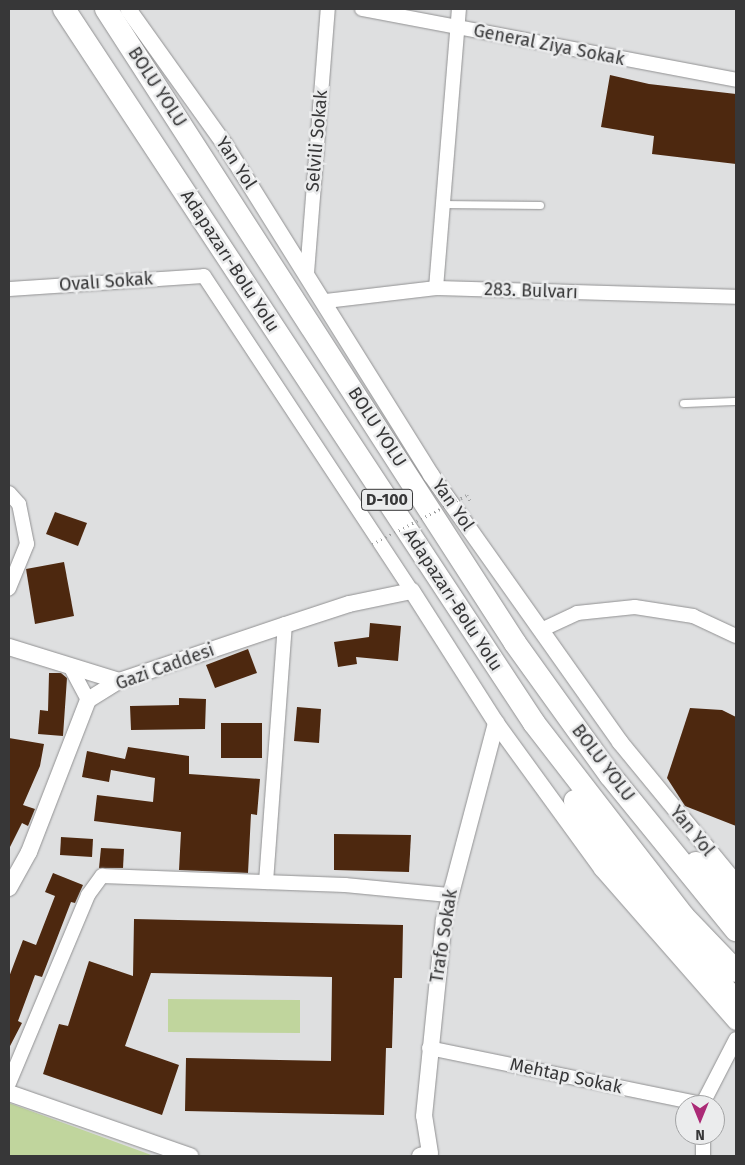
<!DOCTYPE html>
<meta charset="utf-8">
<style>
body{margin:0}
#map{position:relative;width:745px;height:1165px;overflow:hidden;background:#dedfe0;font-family:"Fira Sans",sans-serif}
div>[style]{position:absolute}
.green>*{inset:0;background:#c0d59d}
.building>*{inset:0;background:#4d280f}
.path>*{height:2.5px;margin-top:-1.25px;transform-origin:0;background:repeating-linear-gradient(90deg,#a2a3a4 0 1px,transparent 0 5px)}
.roads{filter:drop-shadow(0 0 1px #919192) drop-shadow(0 0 1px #919192)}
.service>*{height:7px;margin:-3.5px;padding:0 3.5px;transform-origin:3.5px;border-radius:3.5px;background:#fff}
.minor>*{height:14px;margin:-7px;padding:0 7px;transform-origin:7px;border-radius:7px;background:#fff}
.tertiary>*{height:16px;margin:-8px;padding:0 8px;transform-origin:8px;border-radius:8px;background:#fff}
.trunk>*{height:22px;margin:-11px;padding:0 11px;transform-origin:11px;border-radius:11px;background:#fff}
.path-bridge>*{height:2.5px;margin-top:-1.25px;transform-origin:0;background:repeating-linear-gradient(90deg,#a2a3a4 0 1px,transparent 0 5px)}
span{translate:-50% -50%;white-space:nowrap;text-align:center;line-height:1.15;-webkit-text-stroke:5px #ebeced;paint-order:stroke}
.shield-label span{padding:1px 4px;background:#ebeced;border:1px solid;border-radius:4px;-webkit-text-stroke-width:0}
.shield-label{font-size:16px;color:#373738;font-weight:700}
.street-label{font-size:18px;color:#373738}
.frame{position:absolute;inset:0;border:10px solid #373738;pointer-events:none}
.north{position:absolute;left:675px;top:1095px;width:50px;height:50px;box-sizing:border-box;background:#ebeced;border:1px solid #a3a4a5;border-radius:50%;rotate:180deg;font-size:14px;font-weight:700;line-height:20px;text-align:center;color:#373738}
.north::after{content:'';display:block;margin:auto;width:18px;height:22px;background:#ab2a76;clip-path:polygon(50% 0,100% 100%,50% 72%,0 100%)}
</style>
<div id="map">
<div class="green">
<i style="clip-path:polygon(168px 999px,300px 1000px,300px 1033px,168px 1032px)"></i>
<i style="clip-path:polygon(9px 1103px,154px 1156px,9px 1156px)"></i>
</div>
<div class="building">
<i style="clip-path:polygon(610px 75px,649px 84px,736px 94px,736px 164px,652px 154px,654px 136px,601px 127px)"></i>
<i style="clip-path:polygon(55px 512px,87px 523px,78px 546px,46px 534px)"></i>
<i style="clip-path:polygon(64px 562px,74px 616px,35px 624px,26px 569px)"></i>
<i style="clip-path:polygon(370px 623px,401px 626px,398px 661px,356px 657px,357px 664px,338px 667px,334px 642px,369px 637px)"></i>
<i style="clip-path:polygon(248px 649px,257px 673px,215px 688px,206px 665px)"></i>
<i style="clip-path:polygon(49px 673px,61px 673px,67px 678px,63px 736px,38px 734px,40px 710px,48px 711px)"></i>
<i style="clip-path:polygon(179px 698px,206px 699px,205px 729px,131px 730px,130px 706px,179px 705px)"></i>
<i style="clip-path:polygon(297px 707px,321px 709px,319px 743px,294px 741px)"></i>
<i style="clip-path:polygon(690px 708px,722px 710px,736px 717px,736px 826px,685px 806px,667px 778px)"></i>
<i style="clip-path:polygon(221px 723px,262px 723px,262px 758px,221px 758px)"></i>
<i style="clip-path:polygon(9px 738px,44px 744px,40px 766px,23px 805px,35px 809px,28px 826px,22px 823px,9px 849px)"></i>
<i style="clip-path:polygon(128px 747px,189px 756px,189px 774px,260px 779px,257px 815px,251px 814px,248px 873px,179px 870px,181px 832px,94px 821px,97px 795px,153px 802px,155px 778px,111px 770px,109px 782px,82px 777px,87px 751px,125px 759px)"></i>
<i style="clip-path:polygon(334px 834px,411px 835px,409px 872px,334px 870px)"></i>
<i style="clip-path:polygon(61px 837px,93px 839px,92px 857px,60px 855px)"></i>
<i style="clip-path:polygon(101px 848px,124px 849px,123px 868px,99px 868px)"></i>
<i style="clip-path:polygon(53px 873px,83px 885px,75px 903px,71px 902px,42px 977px,35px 975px,18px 1021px,22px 1023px,9px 1048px,9px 977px,23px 940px,36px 945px,55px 896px,45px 892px)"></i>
<i style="clip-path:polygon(134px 919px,403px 925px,402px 978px,394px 978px,392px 1048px,386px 1048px,384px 1115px,185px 1111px,186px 1058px,331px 1061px,332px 977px,151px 973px,125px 1046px,179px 1065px,162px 1115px,43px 1074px,59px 1024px,68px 1026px,89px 961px,133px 976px)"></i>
</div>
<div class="path">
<i style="left:467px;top:495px;width:8px;rotate:60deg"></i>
</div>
<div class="roads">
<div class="service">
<i style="left:443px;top:204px;width:97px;rotate:0.6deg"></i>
<i style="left:683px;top:403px;width:53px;rotate:-2.2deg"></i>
</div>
<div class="minor">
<i style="left:362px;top:9px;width:381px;rotate:10.7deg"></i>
<i style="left:307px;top:273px;width:265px;rotate:-85.5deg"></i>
<i style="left:436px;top:288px;width:280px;rotate:-85.3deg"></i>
<i style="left:9px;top:289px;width:195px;rotate:-3.8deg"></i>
<i style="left:204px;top:276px;width:377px;rotate:56.6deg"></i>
<i style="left:326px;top:301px;width:111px;rotate:-6.7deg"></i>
<i style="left:436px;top:288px;width:300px;rotate:1.7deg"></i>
<i style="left:9px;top:493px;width:15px;rotate:48deg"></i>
<i style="left:19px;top:504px;width:41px;rotate:78.7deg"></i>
<i style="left:27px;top:544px;width:48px;rotate:112.2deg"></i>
<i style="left:541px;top:630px;width:40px;rotate:-25deg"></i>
<i style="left:577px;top:613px;width:58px;rotate:-5.9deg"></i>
<i style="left:635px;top:607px;width:59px;rotate:8.8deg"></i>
<i style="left:693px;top:616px;width:47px;rotate:24.9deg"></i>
<i style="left:71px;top:668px;width:36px;rotate:62deg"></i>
<i style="left:266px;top:882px;width:258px;rotate:-85.8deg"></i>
<i style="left:429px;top:1048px;width:279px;rotate:11.6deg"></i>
<i style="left:9px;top:1083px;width:204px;rotate:-67.2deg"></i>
<i style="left:88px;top:895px;width:24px;rotate:-54deg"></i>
<i style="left:102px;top:876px;width:243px;rotate:2.1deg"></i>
<i style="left:345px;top:885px;width:104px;rotate:5.5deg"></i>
<i style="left:702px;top:1105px;width:74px;rotate:-62.7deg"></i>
<i style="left:703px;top:1135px;width:21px;rotate:90deg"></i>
</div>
<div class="tertiary">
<i style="left:128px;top:9px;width:167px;rotate:54.5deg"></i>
<i style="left:225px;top:145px;width:389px;rotate:58deg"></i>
<i style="left:431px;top:475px;width:327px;rotate:54.7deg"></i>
<i style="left:620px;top:742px;width:183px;rotate:50.6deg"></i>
<i style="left:9px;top:647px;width:115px;rotate:17.2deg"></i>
<i style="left:9px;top:888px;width:41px;rotate:-60.9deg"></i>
<i style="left:29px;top:852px;width:163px;rotate:-68.8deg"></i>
<i style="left:88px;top:700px;width:36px;rotate:-32deg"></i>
<i style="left:119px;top:681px;width:175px;rotate:-18.6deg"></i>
<i style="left:285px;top:625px;width:67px;rotate:-18.2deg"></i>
<i style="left:349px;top:604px;width:64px;rotate:-11.7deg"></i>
<i style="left:412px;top:591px;width:156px;rotate:57.5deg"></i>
<i style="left:496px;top:723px;width:180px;rotate:54deg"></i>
<i style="left:602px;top:869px;width:203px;rotate:48.8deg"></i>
<i style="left:9px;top:1093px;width:192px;rotate:19.2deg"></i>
<i style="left:420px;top:1156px;width:10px;rotate:-17deg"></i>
<i style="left:430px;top:1153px;width:37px;rotate:-99deg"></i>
<i style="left:424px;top:1116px;width:197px;rotate:-84.2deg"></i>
<i style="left:444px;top:920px;width:204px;rotate:-75.2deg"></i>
</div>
<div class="trunk">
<i style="left:64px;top:9px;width:855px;rotate:56.64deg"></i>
<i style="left:534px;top:723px;width:244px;rotate:52.3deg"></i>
<i style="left:683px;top:916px;width:76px;rotate:46.1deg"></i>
<i style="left:106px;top:9px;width:754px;rotate:57.17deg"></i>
<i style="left:515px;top:643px;width:163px;rotate:54.3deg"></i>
<i style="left:610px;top:775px;width:200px;rotate:50.9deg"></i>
<i style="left:575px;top:801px;width:50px;rotate:56.3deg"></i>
<i style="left:603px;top:843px;width:207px;rotate:50.1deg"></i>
<i style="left:696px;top:863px;width:56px;rotate:44.3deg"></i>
</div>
</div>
<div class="path-bridge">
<i style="left:372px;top:544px;width:107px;rotate:-27.3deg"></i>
</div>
<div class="shield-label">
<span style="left:387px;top:500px">D-100</span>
</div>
<div class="street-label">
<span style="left:549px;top:45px;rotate:11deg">General Ziya Sokak</span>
<span style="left:157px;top:87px;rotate:57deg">BOLU YOLU</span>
<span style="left:317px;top:141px;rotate:-85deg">Selvili Sokak</span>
<span style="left:236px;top:163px;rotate:57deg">Yan Yol</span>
<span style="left:230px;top:261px;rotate:57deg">Adapazarı-Bolu Yolu</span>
<span style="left:106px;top:282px;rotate:-4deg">Ovalı Sokak</span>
<span style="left:531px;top:291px;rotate:2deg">283. Bulvarı</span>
<span style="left:377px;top:427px;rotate:57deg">BOLU YOLU</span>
<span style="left:453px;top:505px;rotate:55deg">Yan Yol</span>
<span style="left:453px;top:600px;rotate:57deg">Adapazarı-Bolu Yolu</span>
<span style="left:165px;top:667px;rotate:-20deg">Gazi Caddesi</span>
<span style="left:603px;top:763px;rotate:53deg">BOLU YOLU</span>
<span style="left:692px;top:831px;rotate:51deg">Yan Yol</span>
<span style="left:444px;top:936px;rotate:-81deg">Trafo Sokak</span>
<span style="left:566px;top:1076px;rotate:12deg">Mehtap Sokak</span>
</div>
<div class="frame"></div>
<div class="north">N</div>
</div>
